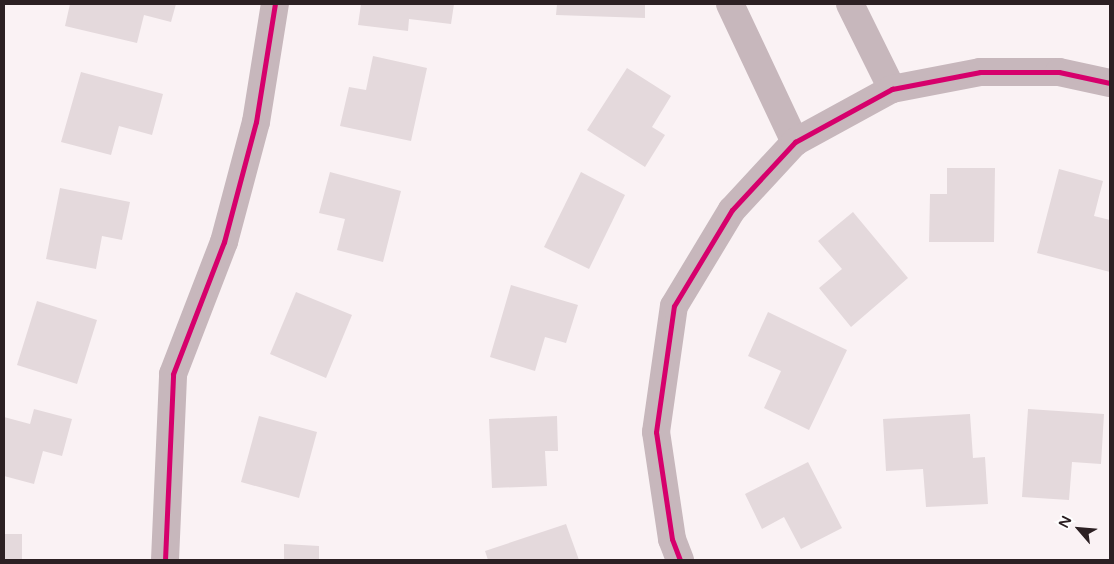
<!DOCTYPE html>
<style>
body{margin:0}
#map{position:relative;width:1114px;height:564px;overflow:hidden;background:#faf2f4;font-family:"Varela Round",sans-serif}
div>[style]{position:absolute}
.building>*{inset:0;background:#e4d9dc}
.minor>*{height:28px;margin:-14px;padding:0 14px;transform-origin:14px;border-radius:14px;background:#c7b7bc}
.cycleway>*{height:5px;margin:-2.5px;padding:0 2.5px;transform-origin:2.5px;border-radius:2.5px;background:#d6006c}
span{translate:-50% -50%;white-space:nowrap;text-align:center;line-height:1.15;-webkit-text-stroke:5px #fff;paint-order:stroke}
.frame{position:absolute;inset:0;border:5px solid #2c2023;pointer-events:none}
.north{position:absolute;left:1054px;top:504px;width:50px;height:50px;-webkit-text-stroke:4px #fff;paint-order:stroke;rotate:297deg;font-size:14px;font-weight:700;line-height:20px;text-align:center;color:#2c2023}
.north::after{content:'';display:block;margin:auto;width:18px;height:22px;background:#2c2023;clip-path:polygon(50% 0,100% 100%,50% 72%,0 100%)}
</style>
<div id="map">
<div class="building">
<i style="clip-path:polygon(70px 4px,176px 4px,171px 22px,144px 15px,137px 43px,65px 26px)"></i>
<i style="clip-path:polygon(361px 4px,454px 4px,451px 24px,409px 19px,408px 31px,358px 25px)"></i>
<i style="clip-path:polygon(557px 4px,645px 4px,645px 18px,556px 15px)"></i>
<i style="clip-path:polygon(373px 56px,427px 68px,411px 141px,340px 126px,349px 87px,366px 90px)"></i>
<i style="clip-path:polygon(627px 68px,671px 96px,652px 127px,665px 135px,645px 167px,587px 130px)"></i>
<i style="clip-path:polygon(81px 72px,163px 94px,152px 135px,119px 126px,111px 155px,61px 142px)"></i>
<i style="clip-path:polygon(947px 168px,995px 168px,994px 242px,929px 242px,930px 194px,947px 194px)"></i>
<i style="clip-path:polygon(1059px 169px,1103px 181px,1094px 216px,1110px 220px,1110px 272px,1037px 253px)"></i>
<i style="clip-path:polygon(330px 172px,401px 191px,383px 262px,337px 250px,345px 219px,319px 213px)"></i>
<i style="clip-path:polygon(581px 172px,625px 195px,589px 269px,544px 247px)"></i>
<i style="clip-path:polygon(60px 188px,130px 202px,122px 240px,102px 236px,96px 269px,46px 259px)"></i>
<i style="clip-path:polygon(853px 212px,908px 278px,851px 327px,819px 288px,842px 269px,818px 241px)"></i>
<i style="clip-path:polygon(511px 285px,578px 305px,566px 343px,545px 337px,535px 371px,490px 357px)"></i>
<i style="clip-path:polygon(296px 292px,352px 315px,326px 378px,270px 354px)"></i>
<i style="clip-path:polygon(37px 301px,97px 320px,77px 384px,17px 365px)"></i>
<i style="clip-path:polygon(768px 312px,847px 350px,809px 430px,764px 408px,781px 371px,748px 356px)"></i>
<i style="clip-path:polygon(34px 409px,72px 419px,62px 456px,43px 451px,34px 484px,4px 476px,4px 417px,30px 424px)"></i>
<i style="clip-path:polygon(1028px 409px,1104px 414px,1101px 464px,1072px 462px,1069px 500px,1022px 497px)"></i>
<i style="clip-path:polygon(970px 414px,973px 458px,985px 457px,988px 504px,926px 507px,923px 469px,886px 471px,883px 419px)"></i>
<i style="clip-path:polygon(259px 416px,317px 432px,299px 498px,241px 482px)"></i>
<i style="clip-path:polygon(557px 416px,558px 451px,545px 451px,547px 486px,492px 488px,489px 419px)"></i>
<i style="clip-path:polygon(808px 462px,842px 528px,801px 549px,784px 517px,762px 529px,745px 494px)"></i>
<i style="clip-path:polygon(566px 524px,579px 560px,488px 560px,485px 551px)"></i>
<i style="clip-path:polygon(4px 534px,22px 534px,22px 560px,4px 560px)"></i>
<i style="clip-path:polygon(284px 544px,319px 546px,319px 560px,284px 560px)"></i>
</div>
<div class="minor">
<i style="left:730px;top:4px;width:153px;rotate:64.8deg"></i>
<i style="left:850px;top:4px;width:95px;rotate:63.7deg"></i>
<i style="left:165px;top:560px;width:186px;rotate:-87.5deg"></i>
<i style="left:173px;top:374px;width:142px;rotate:-68.9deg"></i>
<i style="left:224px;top:242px;width:124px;rotate:-75.1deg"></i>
<i style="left:256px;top:122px;width:120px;rotate:-80.9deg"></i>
<i style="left:680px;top:560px;width:22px;rotate:-111deg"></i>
<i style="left:672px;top:539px;width:108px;rotate:-98.5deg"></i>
<i style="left:656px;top:432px;width:127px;rotate:-81.9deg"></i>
<i style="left:674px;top:306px;width:112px;rotate:-58.9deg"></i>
<i style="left:732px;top:210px;width:93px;rotate:-47.2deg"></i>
<i style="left:795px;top:142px;width:111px;rotate:-28.7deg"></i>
<i style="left:892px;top:89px;width:90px;rotate:-10.9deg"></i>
<i style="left:980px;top:72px;width:79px"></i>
<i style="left:1059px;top:72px;width:52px;rotate:12.2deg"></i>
</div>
<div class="cycleway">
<i style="left:165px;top:560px;width:186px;rotate:-87.5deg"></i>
<i style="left:173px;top:374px;width:142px;rotate:-68.9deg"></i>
<i style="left:224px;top:242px;width:124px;rotate:-75.1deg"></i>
<i style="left:256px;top:122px;width:120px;rotate:-80.9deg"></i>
<i style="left:680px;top:560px;width:22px;rotate:-111deg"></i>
<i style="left:672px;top:539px;width:108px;rotate:-98.5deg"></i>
<i style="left:656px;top:432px;width:127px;rotate:-81.9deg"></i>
<i style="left:674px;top:306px;width:112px;rotate:-58.9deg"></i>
<i style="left:732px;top:210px;width:93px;rotate:-47.2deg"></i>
<i style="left:795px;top:142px;width:111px;rotate:-28.7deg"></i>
<i style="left:892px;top:89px;width:90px;rotate:-10.9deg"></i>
<i style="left:980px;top:72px;width:79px"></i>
<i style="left:1059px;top:72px;width:52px;rotate:12.2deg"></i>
</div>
<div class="frame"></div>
<div class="north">N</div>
</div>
